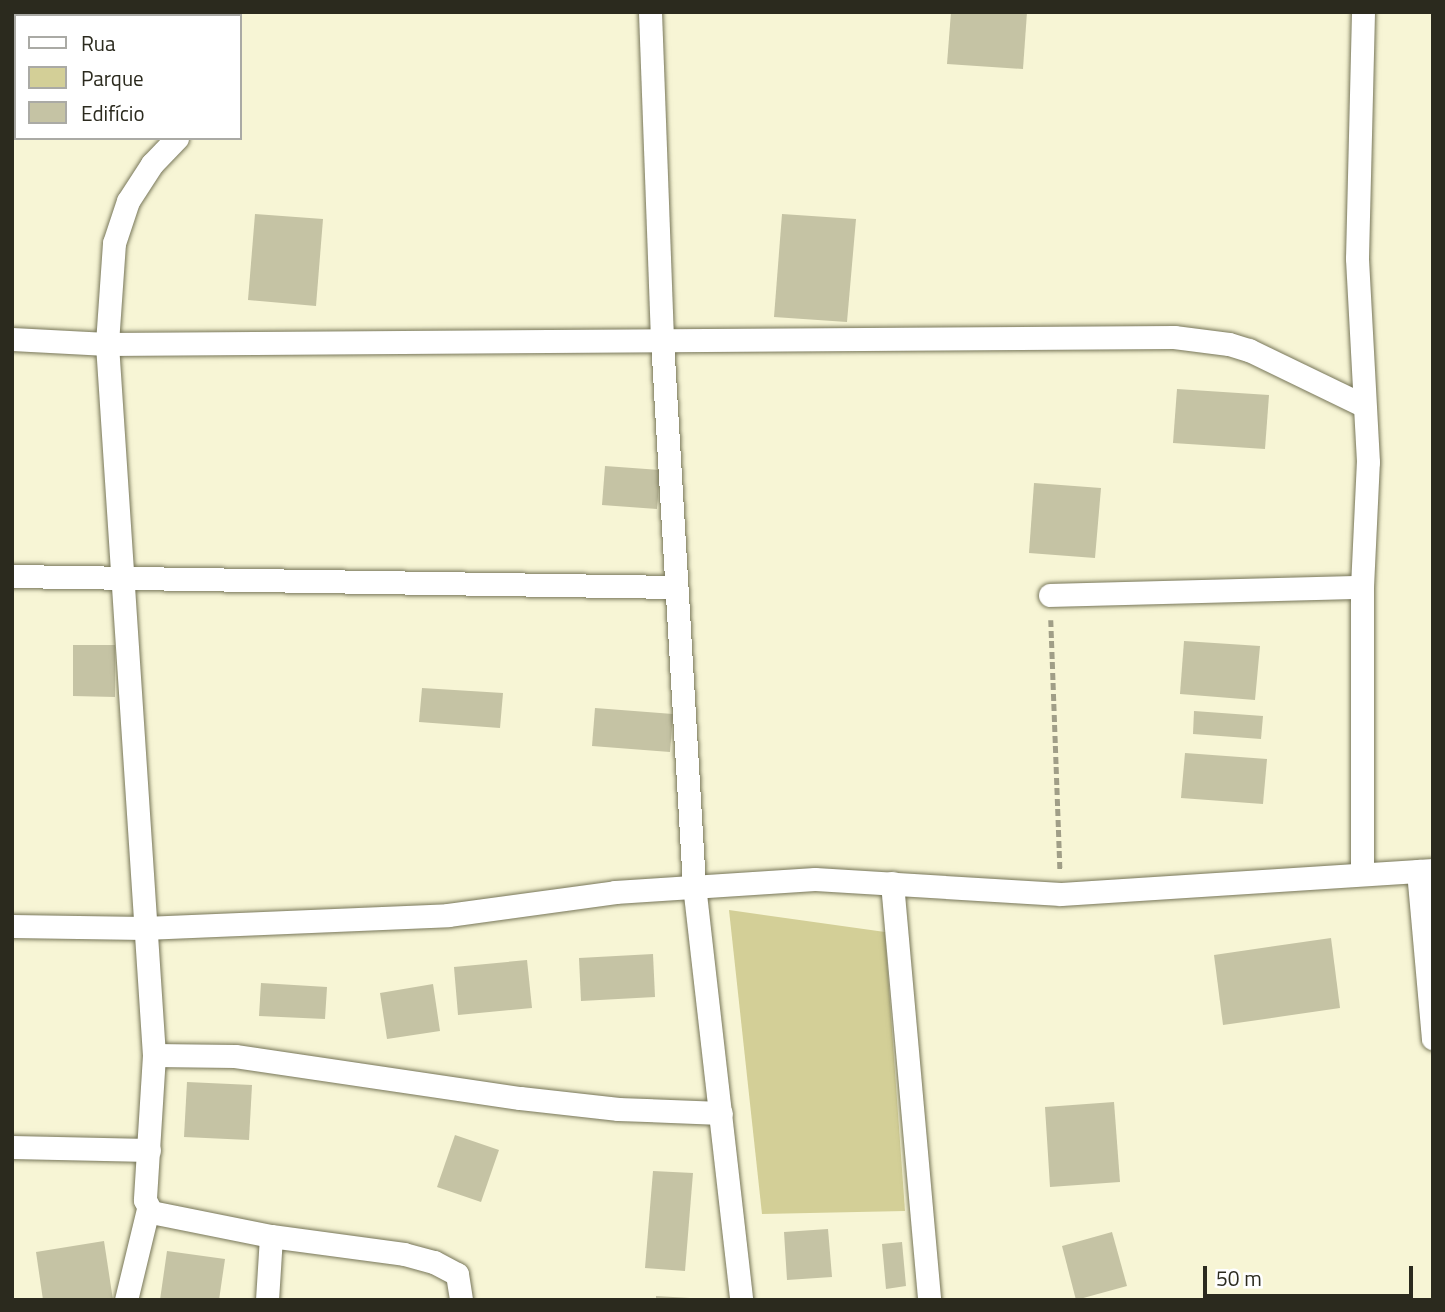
<!DOCTYPE html>
<meta charset="utf-8">
<style>
body{margin:0}
#map{position:relative;width:1445px;height:1312px;overflow:hidden;background:#f7f5d5;font-family:"Titillium Web",sans-serif}
div>[style]{position:absolute}
.green>*{inset:0;background:#d3cf97}
.building>*{inset:0;background:#c5c3a4}
.path>*{height:4.5px;margin-top:-2.25px;transform-origin:0;background:repeating-linear-gradient(90deg,#a09e87 0 7px,transparent 0 10.5px)}
.roads{filter:drop-shadow(0 0 2px #777659) drop-shadow(0 0 2px #777659)}
.street>*{height:23px;margin:-11.5px;padding:0 11.5px;transform-origin:11.5px;border-radius:11.5px;background:#fff}
span{translate:-50% -50%;white-space:nowrap;text-align:center;line-height:1.15;-webkit-text-stroke:5px #fff;paint-order:stroke}
.frame{position:absolute;inset:0;border:14px solid #2b2a1e;pointer-events:none}
.legend{position:absolute;left:14px;top:14px;width:228px;height:126px;box-sizing:border-box;background:#fff;border:2px solid #aaaaa5;margin:0;padding:9px 12px;list-style:none;font-size:21px;color:#2b2a1e}
.legend li{display:flex;align-items:center;gap:14px;height:35px}
.legend b{width:35px;border:2px solid #aaaaa5}
.scale{position:absolute;left:1203px;top:1266px;width:210px;height:32px;box-sizing:border-box;border:4px solid #2b2a1e;border-top:0;padding-left:9px;font-size:21px;line-height:24px;white-space:nowrap;color:#2b2a1e;-webkit-text-stroke:5px #fff;paint-order:stroke}
</style>
<div id="map">
<div class="green">
<i style="clip-path:polygon(729px 910px,885px 932px,905px 1211px,762px 1214px)"></i>
</div>
<div class="building">
<i style="clip-path:polygon(951px 12px,1027px 12px,1023px 69px,947px 64px)"></i>
<i style="clip-path:polygon(255px 214px,323px 219px,316px 306px,248px 300px)"></i>
<i style="clip-path:polygon(782px 214px,856px 219px,847px 322px,774px 317px)"></i>
<i style="clip-path:polygon(1177px 389px,1269px 395px,1265px 449px,1173px 443px)"></i>
<i style="clip-path:polygon(605px 466px,660px 470px,657px 509px,602px 505px)"></i>
<i style="clip-path:polygon(1034px 483px,1101px 488px,1095px 558px,1029px 553px)"></i>
<i style="clip-path:polygon(1184px 641px,1260px 646px,1255px 700px,1180px 694px)"></i>
<i style="clip-path:polygon(73px 645px,115px 645px,115px 697px,73px 696px)"></i>
<i style="clip-path:polygon(422px 688px,503px 693px,500px 728px,419px 722px)"></i>
<i style="clip-path:polygon(595px 708px,673px 714px,670px 752px,592px 746px)"></i>
<i style="clip-path:polygon(1194px 711px,1263px 716px,1261px 739px,1193px 734px)"></i>
<i style="clip-path:polygon(1185px 753px,1267px 759px,1263px 804px,1181px 798px)"></i>
<i style="clip-path:polygon(1331px 938px,1340px 1008px,1223px 1025px,1214px 955px)"></i>
<i style="clip-path:polygon(653px 954px,655px 997px,581px 1001px,579px 958px)"></i>
<i style="clip-path:polygon(527px 960px,532px 1008px,458px 1015px,454px 967px)"></i>
<i style="clip-path:polygon(261px 983px,327px 987px,325px 1019px,259px 1016px)"></i>
<i style="clip-path:polygon(433px 984px,440px 1031px,387px 1039px,380px 993px)"></i>
<i style="clip-path:polygon(187px 1082px,252px 1085px,249px 1140px,184px 1137px)"></i>
<i style="clip-path:polygon(1114px 1102px,1120px 1182px,1050px 1187px,1045px 1107px)"></i>
<i style="clip-path:polygon(455px 1135px,499px 1150px,481px 1202px,437px 1187px)"></i>
<i style="clip-path:polygon(653px 1171px,693px 1173px,685px 1271px,645px 1268px)"></i>
<i style="clip-path:polygon(828px 1229px,832px 1277px,787px 1280px,784px 1232px)"></i>
<i style="clip-path:polygon(1112px 1232px,1127px 1286px,1076px 1300px,1062px 1246px)"></i>
<i style="clip-path:polygon(104px 1241px,113px 1300px,43px 1300px,36px 1252px)"></i>
<i style="clip-path:polygon(902px 1242px,906px 1286px,886px 1289px,882px 1244px)"></i>
<i style="clip-path:polygon(167px 1251px,225px 1259px,219px 1300px,160px 1300px)"></i>
<i style="clip-path:polygon(656px 1296px,690px 1298px,690px 1300px,656px 1300px)"></i>
</div>
<div class="path">
<i style="left:1051px;top:620px;width:250px;rotate:87.9deg"></i>
</div>
<div class="roads">
<div class="street">
<i style="left:650px;top:12px;width:328px;rotate:87.9deg"></i>
<i style="left:662px;top:340px;width:546px;rotate:86.64deg"></i>
<i style="left:694px;top:885px;width:418px;rotate:83.5deg"></i>
<i style="left:177px;top:138px;width:36px;rotate:134deg"></i>
<i style="left:152px;top:164px;width:44px;rotate:123deg"></i>
<i style="left:128px;top:201px;width:44px;rotate:108.4deg"></i>
<i style="left:114px;top:243px;width:101px;rotate:94deg"></i>
<i style="left:107px;top:344px;width:713px;rotate:86.22deg"></i>
<i style="left:154px;top:1055px;width:145px;rotate:93.6deg"></i>
<i style="left:145px;top:1200px;width:13px;rotate:63deg"></i>
<i style="left:151px;top:1212px;width:122px;rotate:11.3deg"></i>
<i style="left:271px;top:1236px;width:134px;rotate:7.7deg"></i>
<i style="left:404px;top:1254px;width:31px;rotate:15deg"></i>
<i style="left:434px;top:1262px;width:26px;rotate:28deg"></i>
<i style="left:457px;top:1274px;width:26px;rotate:81deg"></i>
<i style="left:12px;top:339px;width:95px;rotate:3deg"></i>
<i style="left:107px;top:344px;width:1067px;rotate:-0.38deg"></i>
<i style="left:1174px;top:337px;width:55px;rotate:7.3deg"></i>
<i style="left:1229px;top:344px;width:21px;rotate:17deg"></i>
<i style="left:1249px;top:350px;width:127px;rotate:25.8deg"></i>
<i style="left:12px;top:576px;width:664px;rotate:0.95deg"></i>
<i style="left:1050px;top:595px;width:312px;rotate:-1.5deg"></i>
<i style="left:1418px;top:871px;width:168px;rotate:84.9deg"></i>
<i style="left:1362px;top:874px;width:287px;rotate:-90deg"></i>
<i style="left:1362px;top:587px;width:125px;rotate:-87.3deg"></i>
<i style="left:1368px;top:462px;width:204px;rotate:-93.1deg"></i>
<i style="left:1357px;top:258px;width:246px;rotate:-88.6deg"></i>
<i style="left:892px;top:883px;width:419px;rotate:84.9deg"></i>
<i style="left:12px;top:926px;width:132px;rotate:0.9deg"></i>
<i style="left:144px;top:928px;width:304px;rotate:-2.4deg"></i>
<i style="left:448px;top:915px;width:169px;rotate:-7.8deg"></i>
<i style="left:615px;top:892px;width:200px;rotate:-3.7deg"></i>
<i style="left:815px;top:879px;width:246px;rotate:3.5deg"></i>
<i style="left:1061px;top:894px;width:373px;rotate:-3.7deg"></i>
<i style="left:154px;top:1055px;width:81px;rotate:0.7deg"></i>
<i style="left:235px;top:1056px;width:288px;rotate:8.4deg"></i>
<i style="left:520px;top:1098px;width:99px;rotate:6.4deg"></i>
<i style="left:618px;top:1109px;width:103px;rotate:2.2deg"></i>
<i style="left:12px;top:1147px;width:137px;rotate:1.3deg"></i>
<i style="left:126px;top:1300px;width:94px;rotate:-76.4deg"></i>
<i style="left:267px;top:1300px;width:64px;rotate:-86.4deg"></i>
</div>
</div>
<div class="frame"></div>
<ul class="legend">
<li><b style="height:9px;background:#fff"></b>Rua</li>
<li><b style="height:19px;background:#d3cf97"></b>Parque</li>
<li><b style="height:19px;background:#c5c3a4"></b>Edifício</li>
</ul>
<div class="scale">50 m</div>
</div>
